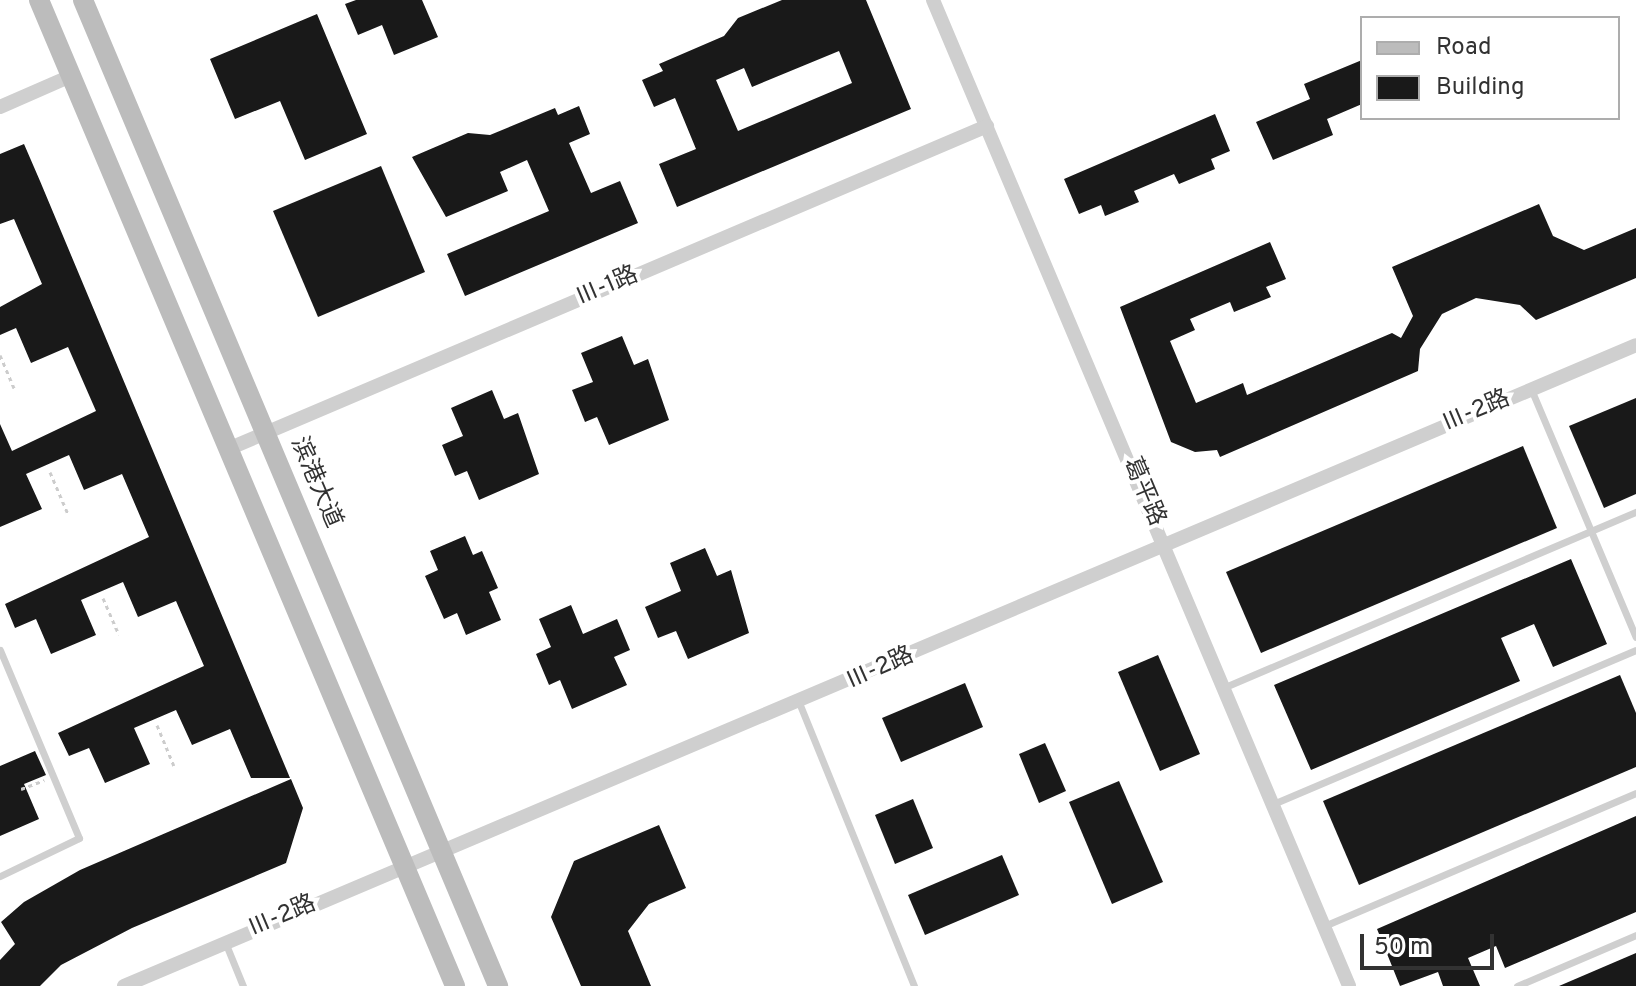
<!DOCTYPE html>
<meta charset="utf-8">
<style>
body{margin:0}
#map{position:relative;width:1636px;height:986px;overflow:hidden;background:#fff;font-family:Overpass,"Noto Sans SC",sans-serif}
div>[style]{position:absolute}
.building>*{inset:0;background:#191919}
.path>*{height:3px;margin-top:-1.5px;transform-origin:0;background:repeating-linear-gradient(90deg,#ccc 0 4px,transparent 0 8px)}
.lane>*{height:7px;margin:-3.5px;padding:0 3.5px;transform-origin:3.5px;border-radius:3.5px;background:#cfcfcf}
.street>*{height:14px;margin:-7px;padding:0 7px;transform-origin:7px;border-radius:7px;background:#cfcfcf}
.secondary>*{height:20px;margin:-10px;padding:0 10px;transform-origin:10px;border-radius:10px;background:#bcbcbc}
span{translate:-50% -50%;white-space:nowrap;text-align:center;line-height:1.15;-webkit-text-stroke:8px #fff;paint-order:stroke}
.street-label{font-size:24px;color:#323232}
.legend{position:absolute;left:1360px;top:16px;width:260px;height:104px;box-sizing:border-box;background:#fff;border:2px solid #adadad;margin:0;padding:10px 14px;list-style:none;font-size:24px;color:#323232}
.legend li{display:flex;align-items:center;gap:16px;height:40px}
.legend b{width:40px;border:2px solid #adadad}
.scale{position:absolute;left:1360px;top:934px;width:134px;height:36px;box-sizing:border-box;border:4px solid #323232;border-top:0;padding-left:10px;font-size:24px;line-height:28px;white-space:nowrap;color:#323232;-webkit-text-stroke:6px #fff;paint-order:stroke}
</style>
<div id="map">
<div class="building">
<i style="clip-path:polygon(356px 0,422px 0,438px 37px,394px 55px,382px 25px,358px 35px,345px 4px)"></i>
<i style="clip-path:polygon(evenodd,782px 0,866px 0,911px 109px,677px 207px,659px 164px,696px 149px,675px 98px,654px 107px,642px 80px,663px 71px,659px 64px,724px 36px,738px 18px,782px 0,839px 51px,852px 83px,738px 131px,716px 80px,744px 68px,752px 87px,839px 51px)"></i>
<i style="clip-path:polygon(317px 14px,367px 134px,305px 160px,280px 101px,235px 119px,210px 59px)"></i>
<i style="clip-path:polygon(1362px 60px,1362px 104px,1327px 119px,1333px 135px,1273px 160px,1256px 122px,1310px 99px,1304px 84px)"></i>
<i style="clip-path:polygon(579px 106px,590px 134px,569px 143px,591px 193px,620px 181px,638px 223px,465px 296px,447px 254px,549px 211px,527px 160px,500px 172px,508px 191px,446px 217px,412px 157px,468px 133px,490px 135px,555px 108px,558px 115px)"></i>
<i style="clip-path:polygon(1215px 114px,1230px 151px,1211px 159px,1215px 169px,1179px 184px,1174px 174px,1134px 191px,1139px 202px,1105px 216px,1101px 205px,1079px 214px,1064px 179px)"></i>
<i style="clip-path:polygon(24px 144px,40px 181px,290px 778px,251px 778px,230px 729px,192px 745px,176px 710px,134px 728px,150px 764px,105px 783px,89px 748px,69px 756px,58px 733px,204px 666px,176px 601px,138px 617px,123px 582px,81px 600px,96px 635px,51px 654px,36px 619px,15px 628px,5px 604px,149px 537px,122px 474px,84px 490px,69px 455px,26px 474px,42px 509px,0 527px,0 424px,12px 451px,96px 411px,68px 347px,31px 363px,16px 328px,0 335px,0 307px,42px 284px,14px 219px,0 224px,0 154px)"></i>
<i style="clip-path:polygon(381px 166px,425px 272px,318px 317px,273px 211px)"></i>
<i style="clip-path:polygon(1539px 204px,1553px 236px,1584px 250px,1636px 228px,1636px 278px,1536px 320px,1520px 305px,1476px 298px,1442px 314px,1420px 349px,1418px 371px,1220px 457px,1217px 450px,1195px 452px,1171px 442px,1120px 307px,1270px 242px,1286px 279px,1266px 287px,1271px 297px,1234px 312px,1230px 302px,1190px 319px,1195px 330px,1170px 341px,1196px 403px,1243px 383px,1247px 395px,1392px 333px,1401px 338px,1413px 316px,1392px 267px)"></i>
<i style="clip-path:polygon(622px 336px,634px 365px,648px 359px,669px 420px,609px 445px,597px 417px,585px 422px,572px 390px,593px 382px,581px 353px)"></i>
<i style="clip-path:polygon(492px 390px,504px 419px,518px 413px,539px 474px,479px 500px,467px 471px,455px 476px,442px 445px,463px 436px,451px 408px)"></i>
<i style="clip-path:polygon(1636px 398px,1636px 494px,1604px 508px,1569px 426px)"></i>
<i style="clip-path:polygon(1523px 446px,1557px 528px,1261px 653px,1226px 572px)"></i>
<i style="clip-path:polygon(465px 536px,473px 555px,482px 551px,498px 588px,489px 592px,501px 620px,466px 635px,457px 613px,444px 619px,425px 576px,438px 570px,430px 551px)"></i>
<i style="clip-path:polygon(705px 548px,717px 576px,731px 570px,749px 633px,688px 659px,676px 631px,658px 638px,645px 607px,681px 591px,670px 563px)"></i>
<i style="clip-path:polygon(1571px 559px,1607px 644px,1553px 667px,1534px 624px,1501px 638px,1520px 681px,1311px 770px,1274px 685px)"></i>
<i style="clip-path:polygon(571px 605px,583px 634px,617px 619px,630px 650px,614px 657px,627px 685px,572px 709px,560px 680px,549px 685px,536px 654px,551px 647px,539px 619px)"></i>
<i style="clip-path:polygon(1158px 655px,1200px 754px,1160px 771px,1118px 672px)"></i>
<i style="clip-path:polygon(1620px 675px,1636px 713px,1636px 767px,1359px 885px,1323px 801px)"></i>
<i style="clip-path:polygon(965px 683px,983px 727px,901px 762px,882px 718px)"></i>
<i style="clip-path:polygon(1045px 743px,1066px 791px,1039px 803px,1019px 754px)"></i>
<i style="clip-path:polygon(35px 751px,46px 775px,24px 784px,39px 819px,0 836px,0 766px)"></i>
<i style="clip-path:polygon(291px 779px,303px 808px,286px 863px,132px 928px,61px 965px,40px 986px,0 986px,0 960px,15px 944px,1px 922px,24px 902px,80px 870px)"></i>
<i style="clip-path:polygon(1119px 781px,1163px 882px,1112px 904px,1069px 802px)"></i>
<i style="clip-path:polygon(913px 799px,933px 848px,895px 864px,875px 815px)"></i>
<i style="clip-path:polygon(1636px 816px,1636px 912px,1505px 968px,1496px 946px,1468px 958px,1480px 986px,1443px 986px,1438px 972px,1400px 986px,1377px 929px)"></i>
<i style="clip-path:polygon(659px 825px,686px 888px,649px 904px,628px 931px,651px 986px,581px 986px,551px 917px,574px 861px)"></i>
<i style="clip-path:polygon(1002px 855px,1019px 895px,925px 935px,908px 895px)"></i>
<i style="clip-path:polygon(1636px 953px,1636px 986px,1559px 986px)"></i>
</div>
<div class="path">
<i style="left:0;top:355px;width:36px;rotate:67deg"></i>
<i style="left:50px;top:472px;width:46px;rotate:66.8deg"></i>
<i style="left:103px;top:598px;width:40px;rotate:66.6deg"></i>
<i style="left:157px;top:725px;width:44px;rotate:67.5deg"></i>
<i style="left:21px;top:789px;width:25px;rotate:-21deg"></i>
</div>
<div class="lane">
<i style="left:1531px;top:389px;width:269px;rotate:67.1deg"></i>
<i style="left:0;top:650px;width:204px;rotate:67.2deg"></i>
<i style="left:79px;top:838px;width:88px;rotate:154.3deg"></i>
<i style="left:1225px;top:687px;width:447px;rotate:-23.1deg"></i>
<i style="left:800px;top:705px;width:303px;rotate:67.9deg"></i>
<i style="left:1273px;top:804px;width:394px;rotate:-23deg"></i>
<i style="left:1324px;top:926px;width:339px;rotate:-23.1deg"></i>
<i style="left:225px;top:942px;width:48px;rotate:67.8deg"></i>
<i style="left:1517px;top:986px;width:129px;rotate:-23.2deg"></i>
</div>
<div class="street">
<i style="left:933px;top:0;width:1070px;rotate:67.12deg"></i>
<i style="left:0;top:107px;width:77px;rotate:-23.6deg"></i>
<i style="left:228px;top:449px;width:825px;rotate:-23.05deg"></i>
<i style="left:124px;top:986px;width:1642px;rotate:-22.97deg"></i>
</div>
<div class="secondary">
<i style="left:39px;top:0;width:1070px;rotate:67.12deg"></i>
<i style="left:83px;top:0;width:1070px;rotate:67.17deg"></i>
</div>
<div class="street-label">
<span style="left:608px;top:287px;rotate:-23deg">III-1路</span>
<span style="left:1477px;top:412px;rotate:-23deg">III-2路</span>
<span style="left:315px;top:483px;rotate:67deg">滨港大道</span>
<span style="left:1143px;top:492px;rotate:67deg">葛平路</span>
<span style="left:881px;top:669px;rotate:-24deg">III-2路</span>
<span style="left:283px;top:917px;rotate:-23deg">III-2路</span>
</div>
<ul class="legend">
<li><b style="height:10px;background:#bcbcbc"></b>Road</li>
<li><b style="height:22px;background:#191919"></b>Building</li>
</ul>
<div class="scale">50 m</div>
</div>
